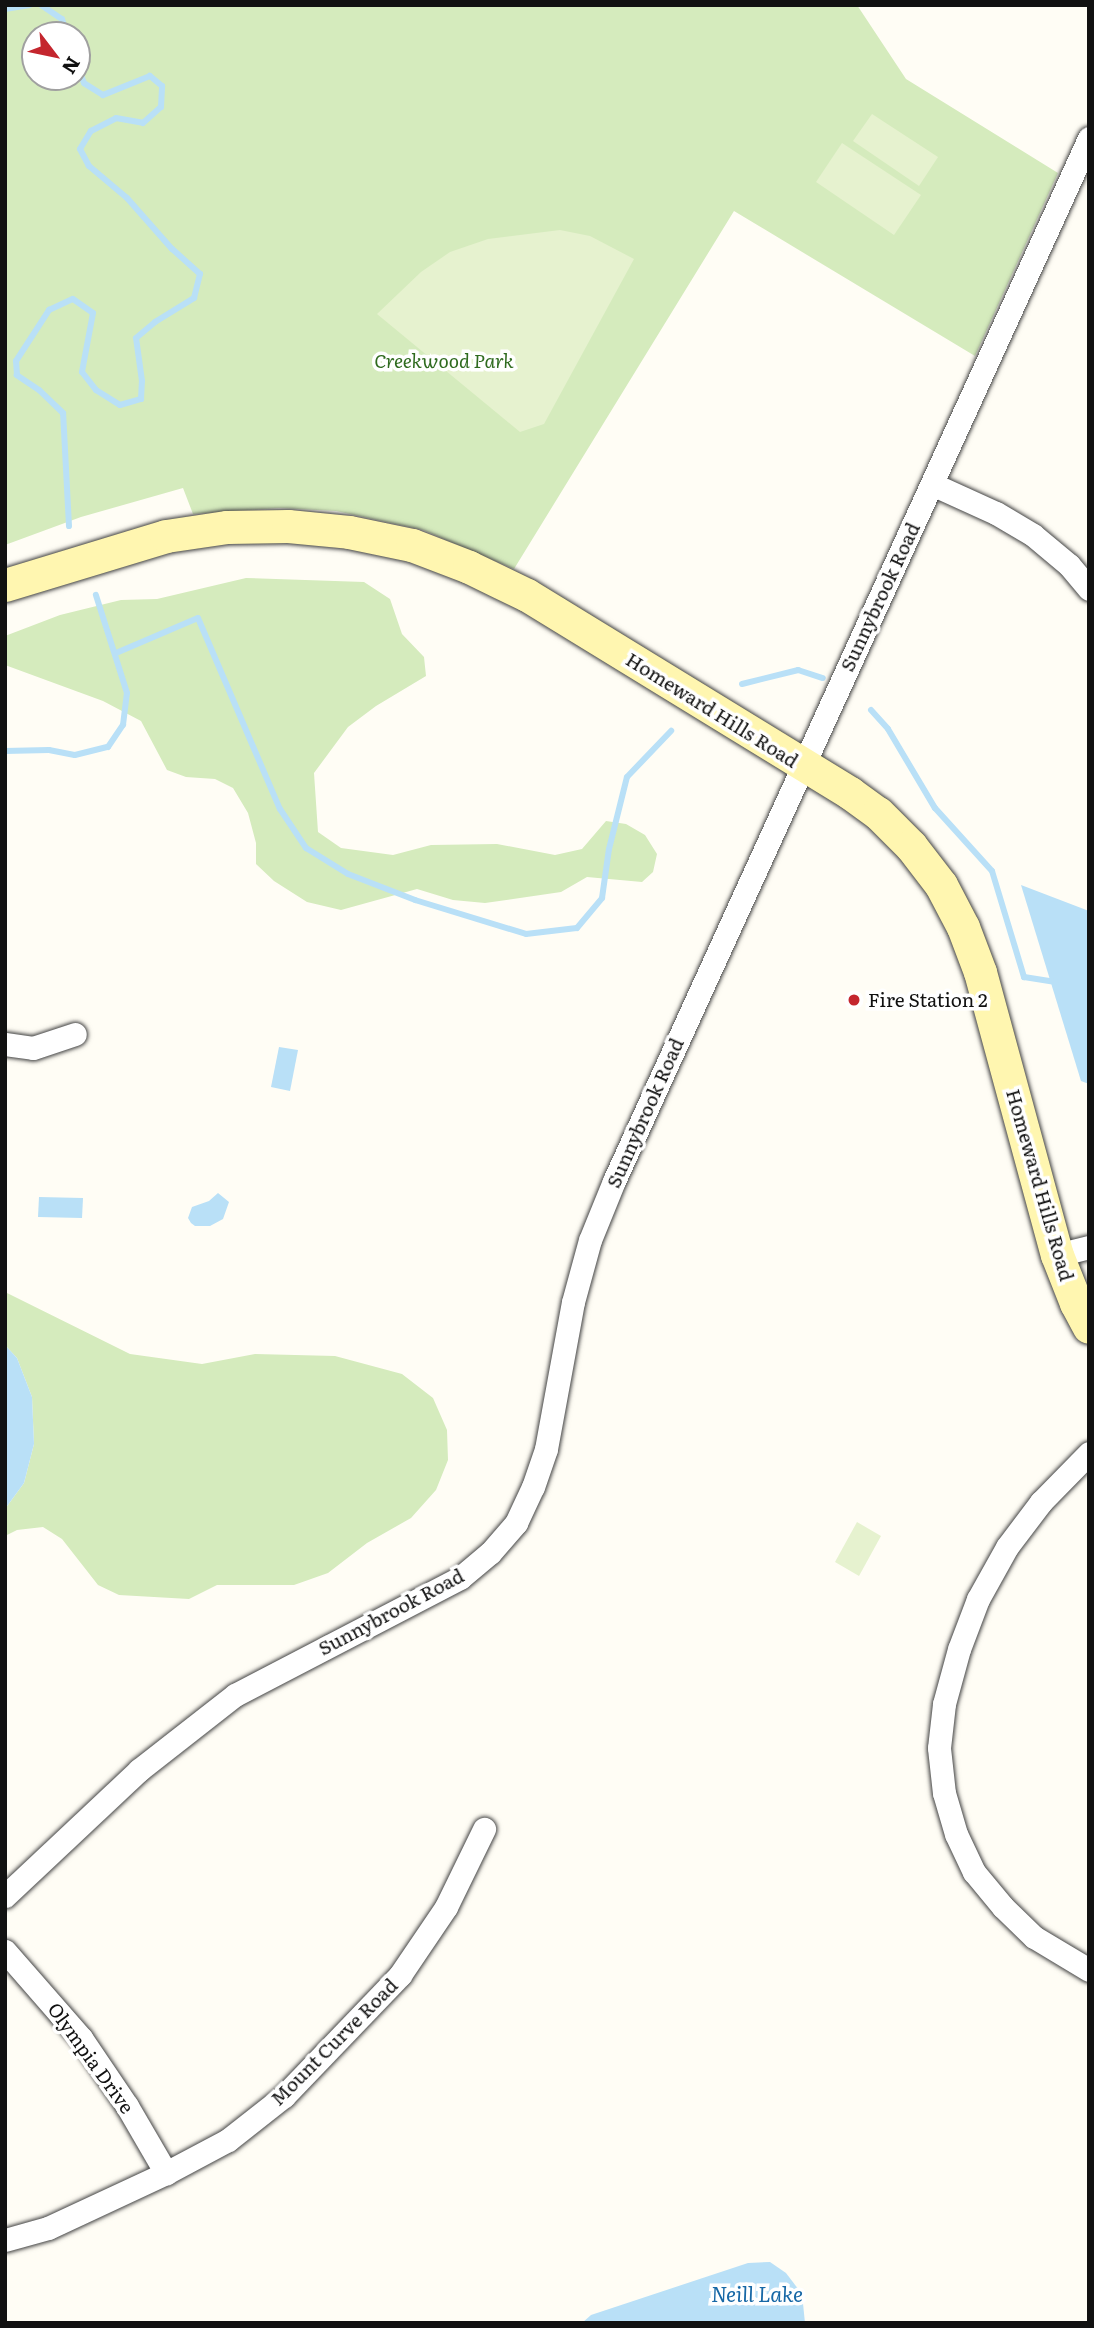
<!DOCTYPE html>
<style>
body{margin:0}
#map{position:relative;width:1094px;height:2328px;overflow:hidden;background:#fffdf5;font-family:Literata,serif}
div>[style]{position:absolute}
.green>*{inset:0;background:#d5ebbd}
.pitch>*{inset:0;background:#e6f2cf}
.water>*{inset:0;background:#b9e0f7}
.stream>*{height:6px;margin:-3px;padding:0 3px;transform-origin:3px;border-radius:3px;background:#b9e0f7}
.roads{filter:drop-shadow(0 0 2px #444) drop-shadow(0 0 2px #444)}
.street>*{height:23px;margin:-11.5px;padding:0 11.5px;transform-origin:11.5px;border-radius:11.5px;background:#fff}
.secondary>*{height:33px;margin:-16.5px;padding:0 16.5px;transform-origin:16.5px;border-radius:16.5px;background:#fff6b0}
.dots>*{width:19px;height:19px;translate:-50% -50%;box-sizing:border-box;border:4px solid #fff;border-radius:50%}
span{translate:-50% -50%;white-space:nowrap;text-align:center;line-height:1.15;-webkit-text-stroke:7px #fff;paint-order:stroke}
.park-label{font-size:19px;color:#2f6b1f;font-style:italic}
.street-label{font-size:19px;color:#111}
.poi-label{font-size:19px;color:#111}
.left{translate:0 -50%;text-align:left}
.water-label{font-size:21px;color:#1768a6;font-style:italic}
.frame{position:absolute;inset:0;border:7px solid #111;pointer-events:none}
.north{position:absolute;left:21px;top:21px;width:70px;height:70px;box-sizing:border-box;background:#fff;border:2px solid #a0a0a0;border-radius:50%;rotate:122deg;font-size:19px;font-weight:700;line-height:28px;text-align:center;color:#111}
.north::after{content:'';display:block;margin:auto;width:24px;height:32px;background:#c4262e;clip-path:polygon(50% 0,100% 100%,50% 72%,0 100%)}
</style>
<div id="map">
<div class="green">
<i style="clip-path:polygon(evenodd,5px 5px,857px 5px,906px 79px,1058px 173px,975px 356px,734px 211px,514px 569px,423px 530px,336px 511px,279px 508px,193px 514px,183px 488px,81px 517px,5px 545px,5px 5px,35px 35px,77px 35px,77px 77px,35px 77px,35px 35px)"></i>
<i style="clip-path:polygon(246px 578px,364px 582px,390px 599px,402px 634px,424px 657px,426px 676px,376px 706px,348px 727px,314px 773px,318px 832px,341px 848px,393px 855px,431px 845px,497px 844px,555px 855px,582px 849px,606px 821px,626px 824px,645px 835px,657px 854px,653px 872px,642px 882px,587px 877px,561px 892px,485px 903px,453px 900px,417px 889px,341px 910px,307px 902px,274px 881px,256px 864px,256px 843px,248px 813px,233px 788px,215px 779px,186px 777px,167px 770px,141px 721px,103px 701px,5px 665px,5px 636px,60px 615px,121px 600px,157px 599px)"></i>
<i style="clip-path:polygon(5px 1292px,130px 1354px,202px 1364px,255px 1354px,335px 1356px,402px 1374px,433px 1398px,447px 1430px,448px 1460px,436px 1490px,411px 1518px,367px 1543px,328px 1573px,294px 1585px,217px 1585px,189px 1599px,119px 1595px,98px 1585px,62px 1539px,43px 1527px,17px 1530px,5px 1536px,5px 1509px,24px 1483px,34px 1444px,32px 1397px,17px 1358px,5px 1345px)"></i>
</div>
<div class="pitch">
<i style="clip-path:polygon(872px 114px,938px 157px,919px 186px,853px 141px)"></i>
<i style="clip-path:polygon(842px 143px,921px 195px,894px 235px,816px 182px)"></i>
<i style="clip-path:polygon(560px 230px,590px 236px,634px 259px,544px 424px,520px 432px,377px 314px,421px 272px,450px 252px,488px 239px)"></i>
<i style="clip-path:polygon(857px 1522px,881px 1536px,859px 1576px,835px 1562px)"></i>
</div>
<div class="water">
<i style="clip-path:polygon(1021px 885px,1089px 911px,1089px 1084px,1081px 1081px)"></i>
<i style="clip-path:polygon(279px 1047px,298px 1050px,290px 1091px,271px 1087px)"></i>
<i style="clip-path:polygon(218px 1193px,229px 1202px,223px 1219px,210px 1226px,195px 1226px,191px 1223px,188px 1218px,192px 1207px,209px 1201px)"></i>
<i style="clip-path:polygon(39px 1197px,83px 1198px,82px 1218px,38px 1217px)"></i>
<i style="clip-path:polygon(5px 1345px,17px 1358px,32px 1397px,34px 1444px,24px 1483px,5px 1509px)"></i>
<i style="clip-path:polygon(770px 2262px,786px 2273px,802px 2294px,805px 2323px,582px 2323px,591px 2315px,748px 2263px)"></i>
</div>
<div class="stream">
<i style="left:41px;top:5px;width:25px;rotate:34deg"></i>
<i style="left:62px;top:19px;width:17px;rotate:73deg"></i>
<i style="left:5px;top:9px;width:25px;rotate:-9deg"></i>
<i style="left:69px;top:526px;width:113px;rotate:-93deg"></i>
<i style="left:63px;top:413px;width:33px;rotate:-136deg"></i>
<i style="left:39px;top:390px;width:27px;rotate:-146deg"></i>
<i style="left:17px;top:375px;width:14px;rotate:-94deg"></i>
<i style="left:16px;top:361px;width:61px;rotate:-57.1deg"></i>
<i style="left:49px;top:310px;width:26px;rotate:-25deg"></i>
<i style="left:73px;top:299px;width:24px;rotate:35deg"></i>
<i style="left:93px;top:313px;width:60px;rotate:100.6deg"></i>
<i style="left:82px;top:372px;width:23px;rotate:52deg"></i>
<i style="left:96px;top:390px;width:28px;rotate:32deg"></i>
<i style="left:120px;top:405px;width:22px;rotate:-16deg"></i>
<i style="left:141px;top:399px;width:18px;rotate:-87deg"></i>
<i style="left:142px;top:381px;width:43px;rotate:-97.9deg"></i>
<i style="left:136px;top:338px;width:25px;rotate:-40deg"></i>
<i style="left:155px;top:322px;width:46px;rotate:-31.6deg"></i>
<i style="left:194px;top:298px;width:25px;rotate:-76deg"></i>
<i style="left:200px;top:274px;width:38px;rotate:-138deg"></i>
<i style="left:172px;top:249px;width:68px;rotate:-131.4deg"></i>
<i style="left:127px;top:198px;width:50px;rotate:-139.9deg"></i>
<i style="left:89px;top:166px;width:19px;rotate:-118deg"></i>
<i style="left:80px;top:149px;width:21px;rotate:-59deg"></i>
<i style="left:91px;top:131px;width:28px;rotate:-27deg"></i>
<i style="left:116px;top:118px;width:27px;rotate:10deg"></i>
<i style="left:143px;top:123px;width:24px;rotate:-42deg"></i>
<i style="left:161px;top:107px;width:21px;rotate:-87deg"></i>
<i style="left:162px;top:86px;width:16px;rotate:-140deg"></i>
<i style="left:150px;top:76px;width:51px;rotate:158deg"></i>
<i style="left:103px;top:95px;width:22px;rotate:-148deg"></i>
<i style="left:84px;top:83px;width:19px;rotate:-111deg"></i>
<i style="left:116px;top:653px;width:89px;rotate:-23.1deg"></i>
<i style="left:198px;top:618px;width:208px;rotate:66.8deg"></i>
<i style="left:280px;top:809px;width:47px;rotate:56.3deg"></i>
<i style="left:306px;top:848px;width:49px;rotate:31.8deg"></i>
<i style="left:348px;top:874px;width:72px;rotate:21.2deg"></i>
<i style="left:415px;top:900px;width:116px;rotate:17deg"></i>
<i style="left:526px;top:934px;width:51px;rotate:-6.7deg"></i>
<i style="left:577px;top:928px;width:39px;rotate:-50deg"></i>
<i style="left:602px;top:898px;width:49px;rotate:-81.9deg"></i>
<i style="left:609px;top:849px;width:74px;rotate:-76deg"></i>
<i style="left:627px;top:777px;width:64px;rotate:-46.3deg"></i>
<i style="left:742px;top:684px;width:58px;rotate:-14deg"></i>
<i style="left:798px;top:670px;width:26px;rotate:18deg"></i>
<i style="left:871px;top:710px;width:25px;rotate:48deg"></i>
<i style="left:888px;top:729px;width:92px;rotate:59.3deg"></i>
<i style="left:935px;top:808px;width:85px;rotate:47.9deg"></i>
<i style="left:992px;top:871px;width:111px;rotate:73.2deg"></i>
<i style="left:1024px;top:977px;width:32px;rotate:9deg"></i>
<i style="left:5px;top:751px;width:44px;rotate:-1.3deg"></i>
<i style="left:49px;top:750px;width:26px;rotate:11deg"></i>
<i style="left:75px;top:755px;width:34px;rotate:-14deg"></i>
<i style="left:108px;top:747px;width:27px;rotate:-56deg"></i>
<i style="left:123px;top:725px;width:32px;rotate:-83deg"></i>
<i style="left:127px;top:693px;width:103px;rotate:-107.6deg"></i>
</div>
<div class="roads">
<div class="street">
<i style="left:932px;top:484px;width:70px;rotate:24.4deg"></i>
<i style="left:996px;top:513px;width:43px;rotate:30.7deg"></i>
<i style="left:1033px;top:535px;width:47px;rotate:39.8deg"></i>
<i style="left:1069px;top:565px;width:31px;rotate:50deg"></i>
<i style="left:5px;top:1044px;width:28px;rotate:8deg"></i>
<i style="left:33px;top:1048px;width:44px;rotate:-18.4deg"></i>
<i style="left:1057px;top:1255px;width:33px;rotate:-14deg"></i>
<i style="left:1089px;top:1453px;width:69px;rotate:134.4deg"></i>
<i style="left:1041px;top:1502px;width:56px;rotate:127.1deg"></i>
<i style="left:1007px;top:1547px;width:60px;rotate:119.1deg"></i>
<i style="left:978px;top:1599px;width:53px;rotate:110.8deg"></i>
<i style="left:959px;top:1649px;width:57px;rotate:105.3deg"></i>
<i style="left:944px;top:1704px;width:44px;rotate:96.5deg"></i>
<i style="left:939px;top:1748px;width:45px;rotate:83.7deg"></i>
<i style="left:944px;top:1793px;width:43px;rotate:73.7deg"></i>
<i style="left:956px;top:1834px;width:42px;rotate:64.7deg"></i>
<i style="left:974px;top:1872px;width:45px;rotate:50.4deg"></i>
<i style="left:1003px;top:1907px;width:43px;rotate:44.1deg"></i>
<i style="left:1034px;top:1937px;width:64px;rotate:31deg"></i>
<i style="left:5px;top:1896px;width:184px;rotate:-43.2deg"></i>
<i style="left:139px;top:1770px;width:122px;rotate:-38deg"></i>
<i style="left:235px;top:1695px;width:254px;rotate:-27.5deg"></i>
<i style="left:460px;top:1578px;width:39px;rotate:-40deg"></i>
<i style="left:490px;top:1553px;width:40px;rotate:-49deg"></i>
<i style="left:516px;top:1523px;width:40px;rotate:-65deg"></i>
<i style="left:533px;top:1487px;width:40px;rotate:-71.1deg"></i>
<i style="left:546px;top:1449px;width:149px;rotate:-79.6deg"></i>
<i style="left:573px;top:1302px;width:64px;rotate:-74.7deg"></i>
<i style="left:590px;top:1240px;width:64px;rotate:-67.9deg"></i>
<i style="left:614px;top:1181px;width:1146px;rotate:-65.51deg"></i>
<i style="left:5px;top:1951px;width:116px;rotate:48.9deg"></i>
<i style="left:81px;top:2038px;width:82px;rotate:55.9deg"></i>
<i style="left:127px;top:2106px;width:78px;rotate:59.8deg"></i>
<i style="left:5px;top:2240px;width:45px;rotate:-15.6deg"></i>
<i style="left:48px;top:2228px;width:130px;rotate:-25deg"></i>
<i style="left:166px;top:2173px;width:70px;rotate:-28deg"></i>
<i style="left:228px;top:2140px;width:71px;rotate:-38.2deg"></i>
<i style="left:284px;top:2096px;width:168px;rotate:-46.2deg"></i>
<i style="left:400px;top:1975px;width:82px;rotate:-55.9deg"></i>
<i style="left:446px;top:1907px;width:87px;rotate:-64deg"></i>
</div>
<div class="secondary">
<i style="left:5px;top:585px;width:168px;rotate:-16.9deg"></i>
<i style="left:166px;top:536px;width:62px;rotate:-8.4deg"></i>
<i style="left:227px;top:527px;width:61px;rotate:-0.9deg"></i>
<i style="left:288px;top:526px;width:61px;rotate:5.6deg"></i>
<i style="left:349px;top:532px;width:64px;rotate:11.7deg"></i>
<i style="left:412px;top:545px;width:61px;rotate:21.1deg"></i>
<i style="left:469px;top:567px;width:64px;rotate:25.8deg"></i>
<i style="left:527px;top:595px;width:379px;rotate:31.5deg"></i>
<i style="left:850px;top:793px;width:34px;rotate:36deg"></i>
<i style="left:878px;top:813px;width:47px;rotate:45deg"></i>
<i style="left:911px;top:846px;width:49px;rotate:52.4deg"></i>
<i style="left:941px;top:885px;width:47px;rotate:62.4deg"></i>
<i style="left:963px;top:927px;width:48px;rotate:69.3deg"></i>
<i style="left:980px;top:972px;width:293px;rotate:74.8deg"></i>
<i style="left:1057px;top:1255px;width:52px;rotate:68.4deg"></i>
<i style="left:1076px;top:1303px;width:27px;rotate:62deg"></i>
</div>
</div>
<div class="dots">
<i style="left:854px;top:1000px;background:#c4262e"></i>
</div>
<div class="park-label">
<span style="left:444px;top:361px">Creekwood Park</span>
</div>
<div class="street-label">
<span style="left:880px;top:597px;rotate:-65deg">Sunnybrook Road</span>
<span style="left:712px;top:710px;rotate:32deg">Homeward Hills Road</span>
<span style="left:645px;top:1113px;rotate:-66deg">Sunnybrook Road</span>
<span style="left:1040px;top:1185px;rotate:74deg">Homeward Hills Road</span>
<span style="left:391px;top:1612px;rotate:-28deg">Sunnybrook Road</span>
<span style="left:334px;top:2042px;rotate:-45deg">Mount Curve Road</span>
<span style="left:91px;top:2058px;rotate:54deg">Olympia Drive</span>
</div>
<div class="poi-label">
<span class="left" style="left:868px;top:1000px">Fire Station 2</span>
</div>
<div class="water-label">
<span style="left:757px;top:2293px">Neill Lake</span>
</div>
<div class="frame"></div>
<div class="north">N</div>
</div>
